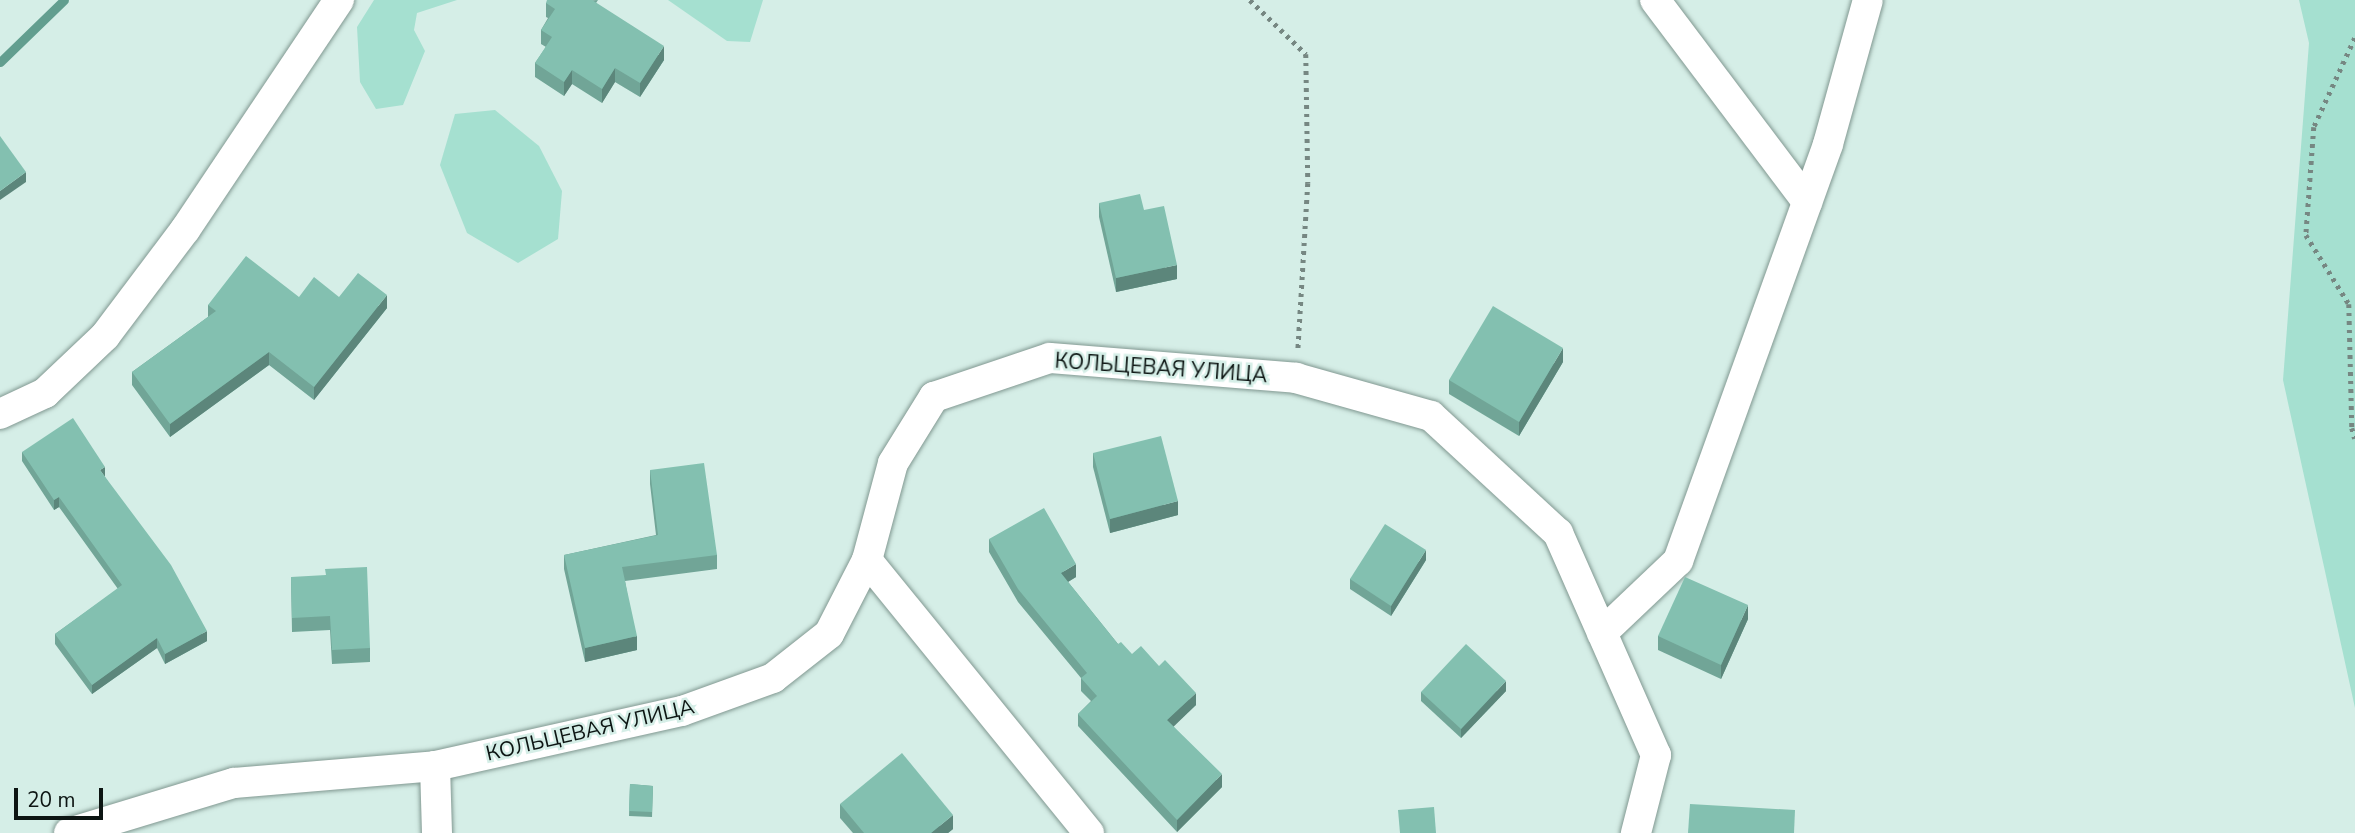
<!DOCTYPE html>
<meta charset="utf-8">
<style>
body{margin:0}
#map{position:relative;width:2355px;height:833px;overflow:hidden;background:#d5eee7;font-family:"Nunito Sans",sans-serif}
div>[style]{position:absolute}
.green>*{inset:0;background:#a5e0d0}
.stream>*{height:9px;margin:-4.5px;padding:0 4.5px;transform-origin:4.5px;border-radius:4.5px;background:#629e8f}
.path>*{height:4.5px;margin-top:-2.25px;transform-origin:0;background:repeating-linear-gradient(90deg,#768782 0 3.5px,transparent 0 8.5px)}
.roads{filter:drop-shadow(0 0 2px #819891) drop-shadow(0 0 2px #819891)}
.minor>*{height:30px;margin:-15px;padding:0 15px;transform-origin:15px;border-radius:15px;background:#fff}
.wall>*{inset:0;background:#71a597}
.shaded-wall>*{inset:0;background:#5c867b}
.building>*{inset:0;background:#83c0b0}
span{translate:-50% -50%;white-space:nowrap;text-align:center;line-height:1.15;-webkit-text-stroke:5px #d5eee7;paint-order:stroke}
.street-label{font-size:21px;color:#0d1513}
.scale{position:absolute;left:14px;top:788px;width:89px;height:32px;box-sizing:border-box;border:4px solid #0d1513;border-top:0;padding-left:9px;font-size:21px;line-height:24px;white-space:nowrap;color:#0d1513;-webkit-text-stroke:5px #d5eee7;paint-order:stroke}
</style>
<div id="map">
<div class="green">
<i style="clip-path:polygon(374px 0,457px 0,417px 13px,414px 30px,425px 51px,403px 105px,376px 109px,360px 82px,357px 27px)"></i>
<i style="clip-path:polygon(668px 0,763px 0,750px 42px,727px 41px)"></i>
<i style="clip-path:polygon(2299px 0,2355px 0,2355px 708px,2283px 380px,2309px 43px)"></i>
<i style="clip-path:polygon(495px 110px,539px 146px,562px 191px,558px 239px,518px 263px,467px 233px,440px 165px,455px 114px)"></i>
</div>
<div class="stream">
<i style="left:0;top:62px;width:89px;rotate:-44.1deg"></i>
</div>
<div class="path">
<i style="left:1250px;top:0;width:78px;rotate:44deg"></i>
<i style="left:1306px;top:54px;width:129px;rotate:89.1deg"></i>
<i style="left:1308px;top:183px;width:166px;rotate:93.4deg"></i>
<i style="left:2355px;top:38px;width:98px;rotate:114.7deg"></i>
<i style="left:2314px;top:127px;width:108px;rotate:94.2deg"></i>
<i style="left:2306px;top:235px;width:81px;rotate:58.1deg"></i>
<i style="left:2349px;top:304px;width:124px;rotate:88.6deg"></i>
<i style="left:2352px;top:428px;width:11px;rotate:75deg"></i>
</div>
<div class="roads">
<div class="minor">
<i style="left:1655px;top:0;width:253px;rotate:53deg"></i>
<i style="left:0;top:414px;width:50px;rotate:-25deg"></i>
<i style="left:45px;top:393px;width:83px;rotate:-43.5deg"></i>
<i style="left:105px;top:336px;width:133px;rotate:-53deg"></i>
<i style="left:185px;top:230px;width:277px;rotate:-56.2deg"></i>
<i style="left:867px;top:560px;width:352px;rotate:50.9deg"></i>
<i style="left:1602px;top:633px;width:105px;rotate:-43.5deg"></i>
<i style="left:1678px;top:561px;width:443px;rotate:-70.2deg"></i>
<i style="left:1828px;top:144px;width:149px;rotate:-74.5deg"></i>
<i style="left:69px;top:833px;width:172px;rotate:-16.9deg"></i>
<i style="left:234px;top:783px;width:202px;rotate:-4.8deg"></i>
<i style="left:437px;top:833px;width:67px;rotate:-91.7deg"></i>
<i style="left:435px;top:766px;width:253px;rotate:-12.6deg"></i>
<i style="left:682px;top:711px;width:97px;rotate:-19.9deg"></i>
<i style="left:773px;top:678px;width:71px;rotate:-38.2deg"></i>
<i style="left:829px;top:634px;width:83px;rotate:-62.8deg"></i>
<i style="left:867px;top:560px;width:100px;rotate:-75deg"></i>
<i style="left:893px;top:463px;width:78px;rotate:-58.2deg"></i>
<i style="left:934px;top:397px;width:122px;rotate:-18.6deg"></i>
<i style="left:1050px;top:358px;width:247px;rotate:4.6deg"></i>
<i style="left:1296px;top:378px;width:140px;rotate:15.7deg"></i>
<i style="left:1431px;top:416px;width:173px;rotate:42.7deg"></i>
<i style="left:1558px;top:533px;width:243px;rotate:66.2deg"></i>
<i style="left:1656px;top:755px;width:81px;rotate:104.4deg"></i>
</div>
</div>
<div class="wall">
<i style="clip-path:polygon(598px 0,596px 3px,664px 60px,640px 97px,615px 82px,602px 103px,572px 84px,564px 96px,535px 77px,535px 63px,546px 47px,541px 44px,541px 30px,548px 18px,546px 17px,546px 3px)"></i>
<i style="clip-path:polygon(1099px 203px,1177px 279px,1116px 292px,1099px 217px)"></i>
<i style="clip-path:polygon(299px 297px,339px 297px,387px 308px,314px 400px,269px 365px,170px 437px,132px 385px,132px 372px,208px 317px,208px 305px)"></i>
<i style="clip-path:polygon(1563px 362px,1519px 436px,1449px 394px,1449px 380px)"></i>
<i style="clip-path:polygon(22px 452px,105px 477px,207px 641px,165px 664px,157px 648px,92px 694px,55px 644px,55px 634px,118px 589px,59px 507px,54px 510px,22px 461px)"></i>
<i style="clip-path:polygon(1093px 453px,1178px 515px,1110px 533px,1093px 467px)"></i>
<i style="clip-path:polygon(650px 470px,717px 555px,717px 569px,625px 581px,637px 650px,585px 662px,564px 569px,564px 555px,656px 535px,650px 484px)"></i>
<i style="clip-path:polygon(989px 539px,1076px 577px,1068px 582px,1118px 644px,1196px 705px,1173px 726px,1222px 787px,1177px 832px,1078px 726px,1078px 714px,1091px 701px,1081px 691px,1081px 678px,1018px 602px,989px 552px)"></i>
<i style="clip-path:polygon(1426px 560px,1391px 616px,1350px 589px,1350px 579px)"></i>
<i style="clip-path:polygon(291px 577px,370px 648px,370px 662px,332px 664px,330px 630px,292px 632px)"></i>
<i style="clip-path:polygon(1748px 619px,1721px 679px,1658px 650px,1658px 636px)"></i>
<i style="clip-path:polygon(1506px 691px,1461px 738px,1421px 701px,1421px 692px)"></i>
<i style="clip-path:polygon(630px 784px,653px 786px,652px 817px,629px 816px)"></i>
<i style="clip-path:polygon(840px 804px,953px 829px,948px 833px,853px 833px,840px 818px)"></i>
</div>
<div class="shaded-wall">
<i style="clip-path:polygon(664px 46px,664px 60px,640px 97px,640px 83px)"></i>
<i style="clip-path:polygon(615px 68px,615px 82px,602px 103px,602px 89px)"></i>
<i style="clip-path:polygon(572px 70px,572px 84px,564px 96px,564px 82px)"></i>
<i style="clip-path:polygon(26px 172px,26px 182px,0 200px,0 191px)"></i>
<i style="clip-path:polygon(1177px 265px,1177px 279px,1116px 292px,1116px 278px)"></i>
<i style="clip-path:polygon(387px 295px,387px 308px,314px 400px,314px 387px)"></i>
<i style="clip-path:polygon(1563px 348px,1563px 362px,1519px 436px,1519px 422px)"></i>
<i style="clip-path:polygon(269px 352px,269px 365px,170px 437px,170px 424px)"></i>
<i style="clip-path:polygon(105px 467px,105px 477px,100px 470px)"></i>
<i style="clip-path:polygon(59px 497px,59px 507px,54px 510px,54px 500px)"></i>
<i style="clip-path:polygon(1178px 501px,1178px 515px,1110px 533px,1110px 519px)"></i>
<i style="clip-path:polygon(1426px 550px,1426px 560px,1391px 616px,1391px 606px)"></i>
<i style="clip-path:polygon(1076px 564px,1076px 577px,1061px 586px,1061px 573px)"></i>
<i style="clip-path:polygon(1748px 605px,1748px 619px,1721px 679px,1721px 665px)"></i>
<i style="clip-path:polygon(207px 631px,207px 641px,165px 664px,165px 654px)"></i>
<i style="clip-path:polygon(637px 636px,637px 650px,585px 662px,585px 648px)"></i>
<i style="clip-path:polygon(157px 638px,157px 648px,92px 694px,92px 685px)"></i>
<i style="clip-path:polygon(1506px 681px,1506px 691px,1461px 738px,1461px 729px)"></i>
<i style="clip-path:polygon(1196px 693px,1196px 705px,1167px 733px,1167px 720px)"></i>
<i style="clip-path:polygon(1222px 774px,1222px 787px,1177px 832px,1177px 820px)"></i>
<i style="clip-path:polygon(953px 815px,953px 829px,948px 833px,931px 833px)"></i>
</div>
<div class="building">
<i style="clip-path:polygon(547px 0,592px 0,664px 46px,640px 83px,615px 68px,602px 89px,572px 70px,564px 82px,535px 63px,552px 37px,541px 30px,555px 9px,546px 3px)"></i>
<i style="clip-path:polygon(0 136px,26px 172px,0 191px)"></i>
<i style="clip-path:polygon(1140px 194px,1144px 210px,1164px 206px,1177px 265px,1116px 278px,1099px 203px)"></i>
<i style="clip-path:polygon(246px 256px,299px 297px,314px 277px,339px 297px,358px 273px,387px 295px,314px 387px,269px 352px,170px 424px,132px 372px,216px 311px,208px 305px)"></i>
<i style="clip-path:polygon(1493px 306px,1563px 348px,1519px 422px,1449px 380px)"></i>
<i style="clip-path:polygon(73px 418px,105px 467px,100px 470px,171px 565px,207px 631px,165px 654px,157px 638px,92px 685px,55px 634px,122px 585px,59px 497px,54px 500px,22px 452px)"></i>
<i style="clip-path:polygon(1161px 436px,1178px 501px,1110px 519px,1093px 453px)"></i>
<i style="clip-path:polygon(704px 463px,717px 555px,622px 567px,637px 636px,585px 648px,564px 555px,658px 535px,650px 470px)"></i>
<i style="clip-path:polygon(1044px 508px,1076px 564px,1061px 573px,1118px 644px,1121px 642px,1132px 654px,1141px 646px,1159px 666px,1165px 660px,1196px 693px,1167px 720px,1222px 774px,1177px 820px,1078px 714px,1097px 696px,1081px 678px,1087px 673px,1018px 589px,989px 539px)"></i>
<i style="clip-path:polygon(1385px 524px,1426px 550px,1391px 606px,1350px 579px)"></i>
<i style="clip-path:polygon(367px 567px,370px 648px,332px 650px,330px 616px,292px 618px,291px 577px,326px 575px,325px 569px)"></i>
<i style="clip-path:polygon(1685px 577px,1748px 605px,1721px 665px,1658px 636px)"></i>
<i style="clip-path:polygon(1466px 644px,1506px 681px,1461px 729px,1421px 692px)"></i>
<i style="clip-path:polygon(902px 753px,953px 815px,931px 833px,864px 833px,840px 804px)"></i>
<i style="clip-path:polygon(630px 784px,653px 786px,652px 812px,629px 811px)"></i>
<i style="clip-path:polygon(1690px 804px,1795px 810px,1794px 833px,1688px 833px)"></i>
<i style="clip-path:polygon(1434px 807px,1436px 833px,1400px 833px,1398px 810px)"></i>
</div>
<div class="street-label">
<span style="left:1161px;top:368px;rotate:4deg">КОЛЬЦЕВАЯ УЛИЦА</span>
<span style="left:590px;top:730px;rotate:-13deg">КОЛЬЦЕВАЯ УЛИЦА</span>
</div>
<div class="scale">20 m</div>
</div>
